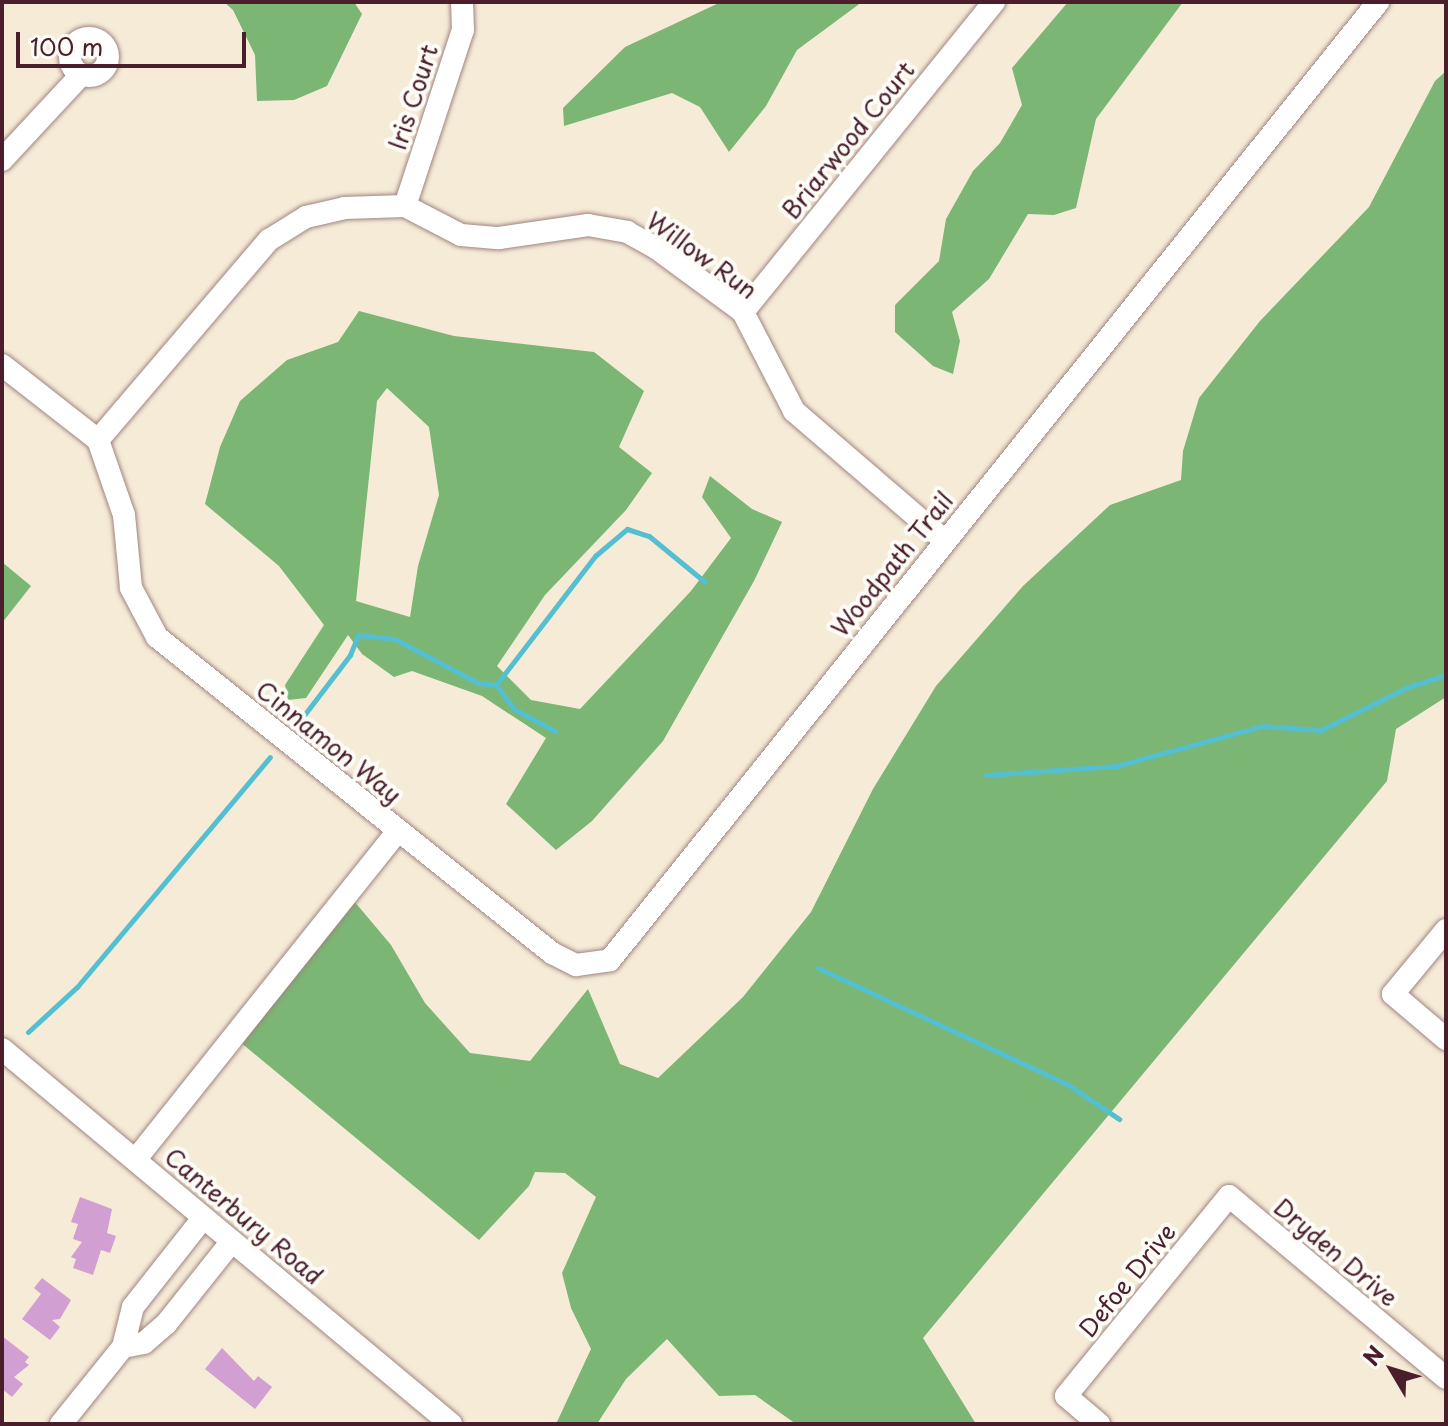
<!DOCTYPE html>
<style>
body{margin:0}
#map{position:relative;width:1448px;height:1426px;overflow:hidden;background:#f6ebd7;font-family:"Playpen Sans",sans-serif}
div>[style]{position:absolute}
.forest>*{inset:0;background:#7bb674}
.stream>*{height:5px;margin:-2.5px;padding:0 2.5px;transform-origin:2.5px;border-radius:2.5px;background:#54bfd0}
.building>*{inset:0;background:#d19fd2}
.roads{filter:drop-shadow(0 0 2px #a08581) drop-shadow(0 0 2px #a08581)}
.minor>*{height:22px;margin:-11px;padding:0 11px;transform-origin:11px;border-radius:11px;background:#fff}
.minor>.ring{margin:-11px;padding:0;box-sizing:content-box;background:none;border:22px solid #fff;border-radius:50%}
span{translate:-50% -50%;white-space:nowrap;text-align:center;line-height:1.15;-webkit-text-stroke:8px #fdfcf7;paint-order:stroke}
.street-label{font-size:24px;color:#4a1f2b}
.frame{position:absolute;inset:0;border:4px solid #4a1f2b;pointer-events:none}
.north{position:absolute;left:1352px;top:1330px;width:80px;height:80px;-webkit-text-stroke:6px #fdfcf7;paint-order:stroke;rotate:308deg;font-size:22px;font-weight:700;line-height:32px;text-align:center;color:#4a1f2b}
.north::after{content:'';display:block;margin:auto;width:28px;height:36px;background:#4a1f2b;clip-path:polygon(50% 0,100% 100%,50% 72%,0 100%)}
.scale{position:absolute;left:16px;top:32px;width:230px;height:36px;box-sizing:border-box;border:4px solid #4a1f2b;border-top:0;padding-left:10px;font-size:24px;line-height:28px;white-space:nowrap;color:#4a1f2b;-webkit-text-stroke:6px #fdfcf7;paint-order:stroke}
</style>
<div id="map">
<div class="forest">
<i style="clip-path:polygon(224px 2px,354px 2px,362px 14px,327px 86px,294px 100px,257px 101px,255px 55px,233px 10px)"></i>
<i style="clip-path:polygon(721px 2px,862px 2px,797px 50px,766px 106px,729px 152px,700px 107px,672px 93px,564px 126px,563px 108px,625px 47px)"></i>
<i style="clip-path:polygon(1068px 2px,1183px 2px,1096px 119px,1076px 208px,1054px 215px,1028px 214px,989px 279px,952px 312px,960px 341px,953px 374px,933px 366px,895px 332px,895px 305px,939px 261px,946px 219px,973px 171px,1000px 143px,1022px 105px,1012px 68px)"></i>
<i style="clip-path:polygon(1446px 71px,1446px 697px,1396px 729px,1387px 781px,923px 1338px,976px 1424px,796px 1424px,755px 1395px,719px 1396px,667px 1339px,626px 1379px,597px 1424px,556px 1424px,591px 1349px,571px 1308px,562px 1273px,596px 1197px,565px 1173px,535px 1172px,529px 1186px,479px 1240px,240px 1042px,354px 901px,391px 945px,425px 1003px,470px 1053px,530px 1061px,588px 989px,620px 1064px,658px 1078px,743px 997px,811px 912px,873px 789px,936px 686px,1023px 586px,1110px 505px,1181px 480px,1183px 451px,1199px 398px,1260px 321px,1369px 207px,1435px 81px)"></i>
<i style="clip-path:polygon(evenodd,359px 311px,454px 336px,594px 352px,644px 391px,619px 447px,652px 473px,626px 510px,545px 595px,497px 666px,531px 700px,580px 709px,691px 591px,731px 538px,702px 497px,710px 476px,752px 509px,782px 522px,754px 581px,663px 741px,592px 821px,556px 850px,506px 804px,546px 738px,482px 696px,412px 671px,394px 677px,362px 654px,348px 635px,306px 698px,288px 700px,285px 685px,324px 625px,279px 566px,205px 504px,220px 447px,240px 401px,287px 360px,338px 342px,359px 311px,387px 388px,429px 427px,439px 495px,418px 566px,410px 617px,356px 601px,377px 401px,387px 388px)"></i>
<i style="clip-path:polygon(2px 562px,31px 586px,2px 623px)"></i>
</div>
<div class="stream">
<i style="left:496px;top:685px;width:30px;rotate:53deg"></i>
<i style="left:514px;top:709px;width:47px;rotate:28.2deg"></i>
<i style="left:298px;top:723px;width:86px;rotate:-52.6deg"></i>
<i style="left:350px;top:655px;width:22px;rotate:-68deg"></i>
<i style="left:358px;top:635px;width:37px;rotate:6deg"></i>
<i style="left:395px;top:639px;width:94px;rotate:27.9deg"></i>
<i style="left:478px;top:683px;width:18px;rotate:6deg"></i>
<i style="left:496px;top:685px;width:163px;rotate:-52.5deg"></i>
<i style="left:595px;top:556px;width:42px;rotate:-40.2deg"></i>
<i style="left:627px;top:529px;width:23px;rotate:18deg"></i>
<i style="left:649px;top:536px;width:72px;rotate:39.4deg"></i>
<i style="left:986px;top:775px;width:130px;rotate:-4deg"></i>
<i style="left:1116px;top:766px;width:151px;rotate:-15.3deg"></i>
<i style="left:1262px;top:726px;width:59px;rotate:3.9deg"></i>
<i style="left:1321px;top:730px;width:97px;rotate:-26.3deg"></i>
<i style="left:1408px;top:687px;width:40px;rotate:-18deg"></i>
<i style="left:818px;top:968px;width:275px;rotate:25deg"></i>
<i style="left:1067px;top:1084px;width:63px;rotate:33.9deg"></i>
<i style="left:28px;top:1032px;width:67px;rotate:-42.6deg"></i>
<i style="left:77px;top:987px;width:300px;rotate:-50deg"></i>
</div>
<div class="building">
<i style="clip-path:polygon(80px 1197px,112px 1209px,107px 1233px,116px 1236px,110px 1253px,101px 1250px,93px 1275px,73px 1268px,76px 1259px,71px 1257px,82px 1242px,73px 1239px,78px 1224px,71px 1222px)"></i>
<i style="clip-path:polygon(42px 1278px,71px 1300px,60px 1319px,52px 1320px,60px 1327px,50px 1340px,22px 1319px,41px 1294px,34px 1288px)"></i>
<i style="clip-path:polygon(2px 1336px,29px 1357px,25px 1362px,29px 1365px,14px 1377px,23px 1384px,12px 1397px,2px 1389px)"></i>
<i style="clip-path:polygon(222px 1348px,254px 1381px,258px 1376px,272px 1387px,255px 1409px,205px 1369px)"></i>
</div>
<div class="roads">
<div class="minor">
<i class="ring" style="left:70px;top:38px;width:16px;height:16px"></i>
<i style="left:2px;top:160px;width:116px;rotate:-47.1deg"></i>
<i style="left:405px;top:206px;width:185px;rotate:-71.8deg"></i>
<i style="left:463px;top:30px;width:28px;rotate:-92deg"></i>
<i style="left:743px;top:312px;width:399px;rotate:-51deg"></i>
<i style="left:2px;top:365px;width:122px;rotate:38deg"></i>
<i style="left:98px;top:440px;width:79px;rotate:70.9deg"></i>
<i style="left:124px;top:515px;width:73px;rotate:84.5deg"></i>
<i style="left:131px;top:588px;width:55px;rotate:62deg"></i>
<i style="left:157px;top:637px;width:506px;rotate:38.66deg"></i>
<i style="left:552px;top:953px;width:27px;rotate:27deg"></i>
<i style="left:576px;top:965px;width:34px;rotate:-8deg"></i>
<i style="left:610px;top:960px;width:1228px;rotate:-51.28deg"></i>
<i style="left:98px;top:440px;width:263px;rotate:-49.5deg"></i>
<i style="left:269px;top:240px;width:44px;rotate:-31.9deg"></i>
<i style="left:306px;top:217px;width:39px;rotate:-13deg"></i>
<i style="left:344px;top:208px;width:61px;rotate:-1.9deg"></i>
<i style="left:405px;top:206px;width:63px;rotate:27.4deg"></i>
<i style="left:461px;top:235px;width:38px;rotate:5deg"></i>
<i style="left:499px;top:238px;width:90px;rotate:-8.3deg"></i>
<i style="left:588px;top:225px;width:40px;rotate:10deg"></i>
<i style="left:627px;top:232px;width:33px;rotate:29deg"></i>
<i style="left:656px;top:248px;width:108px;rotate:36.3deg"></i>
<i style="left:743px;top:312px;width:111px;rotate:62.7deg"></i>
<i style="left:794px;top:411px;width:198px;rotate:40.7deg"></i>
<i style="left:1446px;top:930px;width:83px;rotate:129.6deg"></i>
<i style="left:1393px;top:994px;width:70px;rotate:40.3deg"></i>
<i style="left:2px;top:1049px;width:585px;rotate:39.87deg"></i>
<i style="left:136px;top:1159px;width:420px;rotate:-51.4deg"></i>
<i style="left:123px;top:1347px;width:21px;rotate:-11deg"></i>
<i style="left:144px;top:1343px;width:29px;rotate:-41deg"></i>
<i style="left:166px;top:1324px;width:106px;rotate:-51.5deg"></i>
<i style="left:61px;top:1424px;width:99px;rotate:-51.2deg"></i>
<i style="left:123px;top:1347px;width:41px;rotate:-76deg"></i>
<i style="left:133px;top:1307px;width:113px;rotate:-51.8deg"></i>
<i style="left:1099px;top:1424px;width:43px;rotate:-139.7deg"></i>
<i style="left:1066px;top:1396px;width:258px;rotate:-50.8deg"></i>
<i style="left:1229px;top:1196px;width:283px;rotate:40deg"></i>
</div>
</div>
<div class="street-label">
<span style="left:413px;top:97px;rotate:-72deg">Iris Court</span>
<span style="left:848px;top:140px;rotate:-51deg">Briarwood Court</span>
<span style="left:702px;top:255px;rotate:36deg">Willow Run</span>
<span style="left:892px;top:564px;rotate:-51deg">Woodpath Trail</span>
<span style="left:329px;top:742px;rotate:39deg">Cinnamon Way</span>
<span style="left:244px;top:1216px;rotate:40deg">Canterbury Road</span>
<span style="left:1336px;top:1252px;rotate:40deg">Dryden Drive</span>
<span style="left:1127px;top:1280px;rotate:-51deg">Defoe Drive</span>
</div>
<div class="frame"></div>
<div class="north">N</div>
<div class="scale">100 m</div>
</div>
